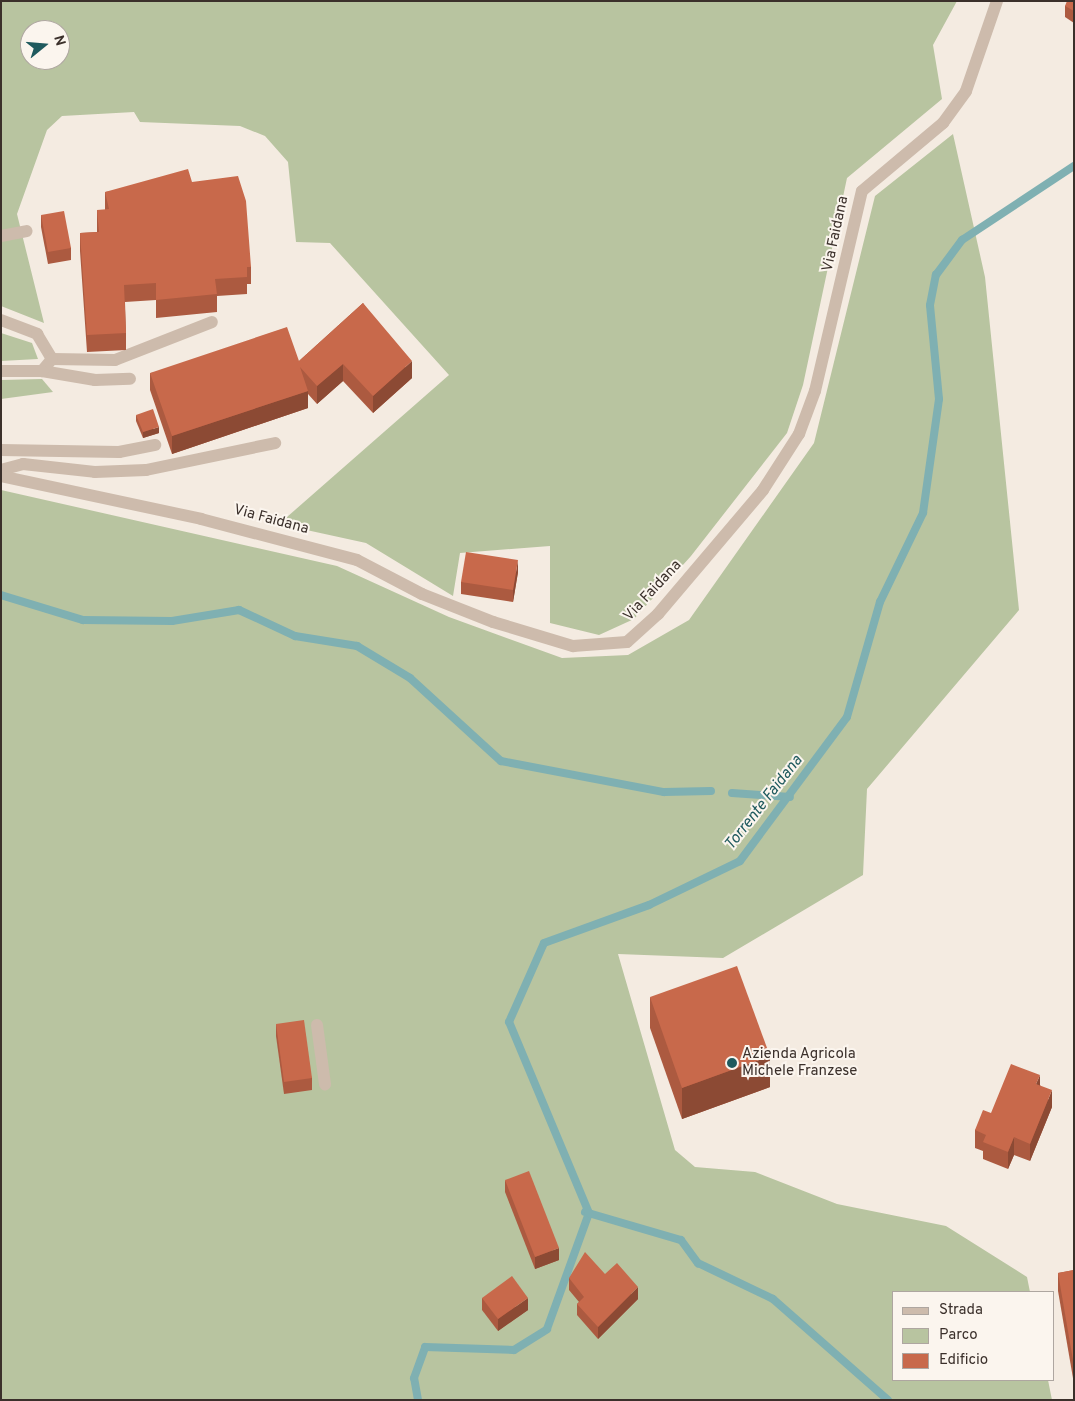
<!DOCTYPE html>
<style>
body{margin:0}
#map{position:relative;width:1075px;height:1401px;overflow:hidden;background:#f4ebe1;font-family:Overpass,sans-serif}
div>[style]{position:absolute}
.green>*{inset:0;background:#b8c4a0}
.stream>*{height:8px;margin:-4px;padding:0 4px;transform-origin:4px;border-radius:4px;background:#7fb0b2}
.service>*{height:12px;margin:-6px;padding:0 6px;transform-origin:6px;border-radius:6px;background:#cdbbac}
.minor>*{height:12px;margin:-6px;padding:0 6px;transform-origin:6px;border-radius:6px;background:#cdbbac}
.wall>*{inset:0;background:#ac5a40}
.shaded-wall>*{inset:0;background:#8c4a34}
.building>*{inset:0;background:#c8694b}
.dots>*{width:14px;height:14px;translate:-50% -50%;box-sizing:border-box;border:2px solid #fbf5ee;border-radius:50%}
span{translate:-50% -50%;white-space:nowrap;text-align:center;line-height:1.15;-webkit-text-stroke:4px #fbf5ee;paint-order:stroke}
.street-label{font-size:15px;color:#3b302b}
.poi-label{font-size:15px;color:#3b302b}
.left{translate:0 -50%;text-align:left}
.water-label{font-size:16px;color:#1f5a5e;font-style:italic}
.frame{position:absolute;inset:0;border:2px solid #3b302b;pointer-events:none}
.legend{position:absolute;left:892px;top:1291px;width:162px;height:90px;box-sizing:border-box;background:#fbf5ee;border:1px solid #aea6a0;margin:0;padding:6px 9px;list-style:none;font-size:15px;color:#3b302b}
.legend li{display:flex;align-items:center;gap:10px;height:25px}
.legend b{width:25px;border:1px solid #aea6a0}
.north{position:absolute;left:20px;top:20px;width:50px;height:50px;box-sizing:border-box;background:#fbf5ee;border:1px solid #aea6a0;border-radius:50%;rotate:73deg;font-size:14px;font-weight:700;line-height:20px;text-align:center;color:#3b302b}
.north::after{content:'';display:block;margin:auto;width:18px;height:22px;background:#1f5a5e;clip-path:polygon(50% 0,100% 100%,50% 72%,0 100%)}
</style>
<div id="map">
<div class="green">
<i style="clip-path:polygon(evenodd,1px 1px,957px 1px,933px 45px,942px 99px,847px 178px,803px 385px,787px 433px,691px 556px,634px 619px,599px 635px,550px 623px,550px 546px,460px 553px,453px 596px,366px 543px,279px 524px,449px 375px,330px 243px,296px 242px,288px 162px,265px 136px,240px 126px,140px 122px,134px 112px,62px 116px,47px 130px,17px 214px,44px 323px,1px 306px,1px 1px,30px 30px,60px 30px,60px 60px,30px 60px,30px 30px)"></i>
<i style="clip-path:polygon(953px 134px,985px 277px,1019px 610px,867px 789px,863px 875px,723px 958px,618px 954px,675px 1150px,695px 1167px,755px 1172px,837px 1204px,946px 1226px,1027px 1277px,1030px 1292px,894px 1292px,894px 1380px,1048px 1380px,1052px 1400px,1px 1400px,1px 490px,337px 566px,449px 617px,562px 658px,628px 655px,689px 620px,814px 443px,875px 196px)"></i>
<i style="clip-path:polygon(1px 333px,32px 343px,38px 359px,1px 361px)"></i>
<i style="clip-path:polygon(42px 379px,53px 392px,1px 399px,1px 380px)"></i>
</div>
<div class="stream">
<i style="left:1px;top:595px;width:86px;rotate:17deg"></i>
<i style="left:83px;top:620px;width:89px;rotate:0.6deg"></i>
<i style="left:172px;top:621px;width:68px;rotate:-9.3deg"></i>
<i style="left:239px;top:610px;width:62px;rotate:24.9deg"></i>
<i style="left:295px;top:636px;width:63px;rotate:9.2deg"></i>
<i style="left:357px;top:646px;width:62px;rotate:31.1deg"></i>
<i style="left:410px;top:678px;width:123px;rotate:42.4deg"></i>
<i style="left:501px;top:761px;width:166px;rotate:10.8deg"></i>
<i style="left:664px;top:792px;width:47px;rotate:-1.2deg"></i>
<i style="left:732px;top:793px;width:58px;rotate:3.9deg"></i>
<i style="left:585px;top:1212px;width:100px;rotate:16.3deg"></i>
<i style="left:681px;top:1240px;width:29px;rotate:54deg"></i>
<i style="left:698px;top:1263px;width:83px;rotate:25.6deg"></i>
<i style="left:773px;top:1299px;width:153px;rotate:41.3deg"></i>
<i style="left:418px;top:1400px;width:22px;rotate:-100deg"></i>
<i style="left:414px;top:1378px;width:33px;rotate:-70deg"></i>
<i style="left:425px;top:1347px;width:89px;rotate:1.9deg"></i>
<i style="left:514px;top:1350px;width:39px;rotate:-32deg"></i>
<i style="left:547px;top:1329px;width:123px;rotate:-70.1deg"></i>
<i style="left:589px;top:1213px;width:207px;rotate:-112.7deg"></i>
<i style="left:509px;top:1022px;width:86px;rotate:-66.1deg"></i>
<i style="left:544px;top:943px;width:112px;rotate:-19.9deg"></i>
<i style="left:649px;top:905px;width:101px;rotate:-25.8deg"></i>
<i style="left:740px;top:861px;width:179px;rotate:-53.4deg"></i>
<i style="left:847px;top:717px;width:120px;rotate:-74deg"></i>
<i style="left:880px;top:602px;width:99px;rotate:-64.2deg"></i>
<i style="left:923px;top:513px;width:115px;rotate:-82deg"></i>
<i style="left:939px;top:399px;width:94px;rotate:-95.5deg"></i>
<i style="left:930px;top:305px;width:31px;rotate:-79deg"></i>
<i style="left:936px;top:275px;width:44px;rotate:-53.4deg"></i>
<i style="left:962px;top:240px;width:134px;rotate:-33.5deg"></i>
</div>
<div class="service">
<i style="left:1px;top:236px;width:26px;rotate:-11deg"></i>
<i style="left:52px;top:359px;width:63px;rotate:0.9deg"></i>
<i style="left:115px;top:360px;width:104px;rotate:-21.4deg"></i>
<i style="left:42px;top:371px;width:54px;rotate:9.6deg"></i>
<i style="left:95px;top:380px;width:35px;rotate:-2deg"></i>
<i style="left:1px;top:450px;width:118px;rotate:1deg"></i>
<i style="left:119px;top:452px;width:37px;rotate:-11deg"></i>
<i style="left:1px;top:470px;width:23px;rotate:-15deg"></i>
<i style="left:23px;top:464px;width:72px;rotate:6.3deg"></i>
<i style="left:95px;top:472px;width:51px;rotate:-2.2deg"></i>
<i style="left:146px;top:470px;width:132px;rotate:-11.8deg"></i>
<i style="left:317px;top:1025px;width:60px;rotate:82.3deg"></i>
</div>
<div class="minor">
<i style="left:1px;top:320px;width:39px;rotate:21deg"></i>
<i style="left:37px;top:334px;width:29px;rotate:59deg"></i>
<i style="left:52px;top:359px;width:16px;rotate:130deg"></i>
<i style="left:42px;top:371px;width:41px;rotate:180deg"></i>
<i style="left:1px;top:476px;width:205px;rotate:12.1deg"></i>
<i style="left:201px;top:519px;width:161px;rotate:14.7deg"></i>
<i style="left:357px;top:560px;width:73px;rotate:27.6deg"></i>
<i style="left:422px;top:594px;width:76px;rotate:21.5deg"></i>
<i style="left:493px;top:622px;width:84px;rotate:16.7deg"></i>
<i style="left:573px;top:646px;width:54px;rotate:-4.2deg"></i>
<i style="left:627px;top:642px;width:42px;rotate:-42.1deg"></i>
<i style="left:658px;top:614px;width:162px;rotate:-49.7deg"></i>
<i style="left:763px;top:490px;width:67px;rotate:-57.3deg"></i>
<i style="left:799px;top:434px;width:46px;rotate:-69.6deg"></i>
<i style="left:815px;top:391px;width:205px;rotate:-76.8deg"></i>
<i style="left:862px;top:191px;width:106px;rotate:-40deg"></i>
<i style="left:943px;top:123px;width:39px;rotate:-54deg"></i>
<i style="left:966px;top:91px;width:95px;rotate:-71deg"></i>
</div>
<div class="wall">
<i style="clip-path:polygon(1074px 1px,1074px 23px,1065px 17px,1065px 6px)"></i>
<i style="clip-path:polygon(192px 182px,251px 267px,251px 284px,247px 284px,247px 294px,217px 296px,217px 312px,156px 318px,156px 300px,125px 302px,126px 333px,126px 350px,87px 352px,80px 251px,80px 233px,97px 232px,97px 210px,105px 210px,105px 192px)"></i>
<i style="clip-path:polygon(41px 215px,71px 248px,71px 260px,48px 264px,41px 227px)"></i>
<i style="clip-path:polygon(363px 303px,412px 378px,373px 413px,343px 381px,317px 404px,308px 394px,308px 408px,172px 454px,150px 390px,150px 373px,299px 361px)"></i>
<i style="clip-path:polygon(136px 415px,159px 433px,143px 438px,136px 421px)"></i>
<i style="clip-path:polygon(518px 572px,513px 602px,461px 594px,461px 582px)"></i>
<i style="clip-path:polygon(650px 997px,770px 1087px,682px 1119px,650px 1028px)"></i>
<i style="clip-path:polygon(276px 1024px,312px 1078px,312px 1090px,284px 1094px,276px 1036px)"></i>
<i style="clip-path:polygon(1040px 1085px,1052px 1107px,1030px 1161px,1014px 1155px,1008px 1169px,983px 1159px,983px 1151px,975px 1148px,975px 1130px)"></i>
<i style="clip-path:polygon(505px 1180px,559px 1260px,535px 1269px,505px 1192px)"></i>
<i style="clip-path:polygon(1074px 1270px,1074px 1384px,1058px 1291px,1058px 1273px)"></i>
<i style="clip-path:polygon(605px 1274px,638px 1299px,598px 1339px,577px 1315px,577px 1304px,579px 1302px,569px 1290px,569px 1278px)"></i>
<i style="clip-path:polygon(482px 1298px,528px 1310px,498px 1331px,482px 1310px)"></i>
</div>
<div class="shaded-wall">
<i style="clip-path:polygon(412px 361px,412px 378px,373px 413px,373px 396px)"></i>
<i style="clip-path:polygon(343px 364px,343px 381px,317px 404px,317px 386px)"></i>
<i style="clip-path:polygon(308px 391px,308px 408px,172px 454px,172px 436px)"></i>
<i style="clip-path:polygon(159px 427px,159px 433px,143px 438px,143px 432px)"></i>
<i style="clip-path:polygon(518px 560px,518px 572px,513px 602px,513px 590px)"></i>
<i style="clip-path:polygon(770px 1056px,770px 1087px,682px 1119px,682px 1088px)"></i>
<i style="clip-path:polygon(1040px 1075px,1040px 1093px,1036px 1084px)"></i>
<i style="clip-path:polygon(1052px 1090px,1052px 1107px,1030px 1161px,1030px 1144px)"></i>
<i style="clip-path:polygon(1014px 1137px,1014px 1155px,1008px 1169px,1008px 1152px)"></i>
<i style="clip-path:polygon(559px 1248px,559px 1260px,535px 1269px,535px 1257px)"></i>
<i style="clip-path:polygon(638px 1287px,638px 1299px,598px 1339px,598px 1327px)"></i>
<i style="clip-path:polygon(528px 1298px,528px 1310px,498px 1331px,498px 1319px)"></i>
</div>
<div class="building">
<i style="clip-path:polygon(1067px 1px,1074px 1px,1074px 11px,1065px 6px)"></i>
<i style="clip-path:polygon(188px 169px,192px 182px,238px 176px,246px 201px,251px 267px,247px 267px,247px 277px,215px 279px,217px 294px,156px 300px,156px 283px,124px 285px,126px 333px,87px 335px,80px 233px,99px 232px,97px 210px,109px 209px,105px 192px)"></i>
<i style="clip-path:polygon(64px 211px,71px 248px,48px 252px,41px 215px)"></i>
<i style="clip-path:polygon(363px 303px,412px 361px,373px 396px,343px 364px,317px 386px,300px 367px,308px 391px,172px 436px,150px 373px,287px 327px,299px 361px)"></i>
<i style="clip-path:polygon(153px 409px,159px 427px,143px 432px,136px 415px)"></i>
<i style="clip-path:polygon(466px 552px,518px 560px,513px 590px,461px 582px)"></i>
<i style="clip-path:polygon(737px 966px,770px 1056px,682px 1088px,650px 997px)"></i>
<i style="clip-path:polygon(304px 1020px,312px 1078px,284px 1082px,276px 1024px)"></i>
<i style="clip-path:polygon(1011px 1064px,1040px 1075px,1036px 1084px,1052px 1090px,1030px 1144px,1014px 1137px,1008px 1152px,983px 1142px,986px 1135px,975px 1130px,983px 1110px,991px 1113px)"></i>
<i style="clip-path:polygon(529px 1171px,559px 1248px,535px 1257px,505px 1180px)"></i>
<i style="clip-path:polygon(585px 1252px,605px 1274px,617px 1263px,638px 1287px,598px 1327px,577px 1304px,584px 1297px,569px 1278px)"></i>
<i style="clip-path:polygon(1074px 1270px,1074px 1366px,1058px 1273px)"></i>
<i style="clip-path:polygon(512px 1276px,528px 1298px,498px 1319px,482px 1298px)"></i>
</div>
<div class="dots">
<i style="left:732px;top:1063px;background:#1f5a5e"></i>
</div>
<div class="street-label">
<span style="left:836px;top:234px;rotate:-78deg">Via Faidana</span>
<span style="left:271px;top:520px;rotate:15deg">Via Faidana</span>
<span style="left:653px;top:591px;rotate:-47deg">Via Faidana</span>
</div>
<div class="poi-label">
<span class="left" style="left:742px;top:1063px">Azienda Agricola<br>Michele Franzese</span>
</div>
<div class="water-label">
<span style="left:764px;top:803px;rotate:-52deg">Torrente Faidana</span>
</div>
<div class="frame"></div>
<ul class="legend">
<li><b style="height:6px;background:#cdbbac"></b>Strada</li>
<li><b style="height:14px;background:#b8c4a0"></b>Parco</li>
<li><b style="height:14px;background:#c8694b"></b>Edificio</li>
</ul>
<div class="north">N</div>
</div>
